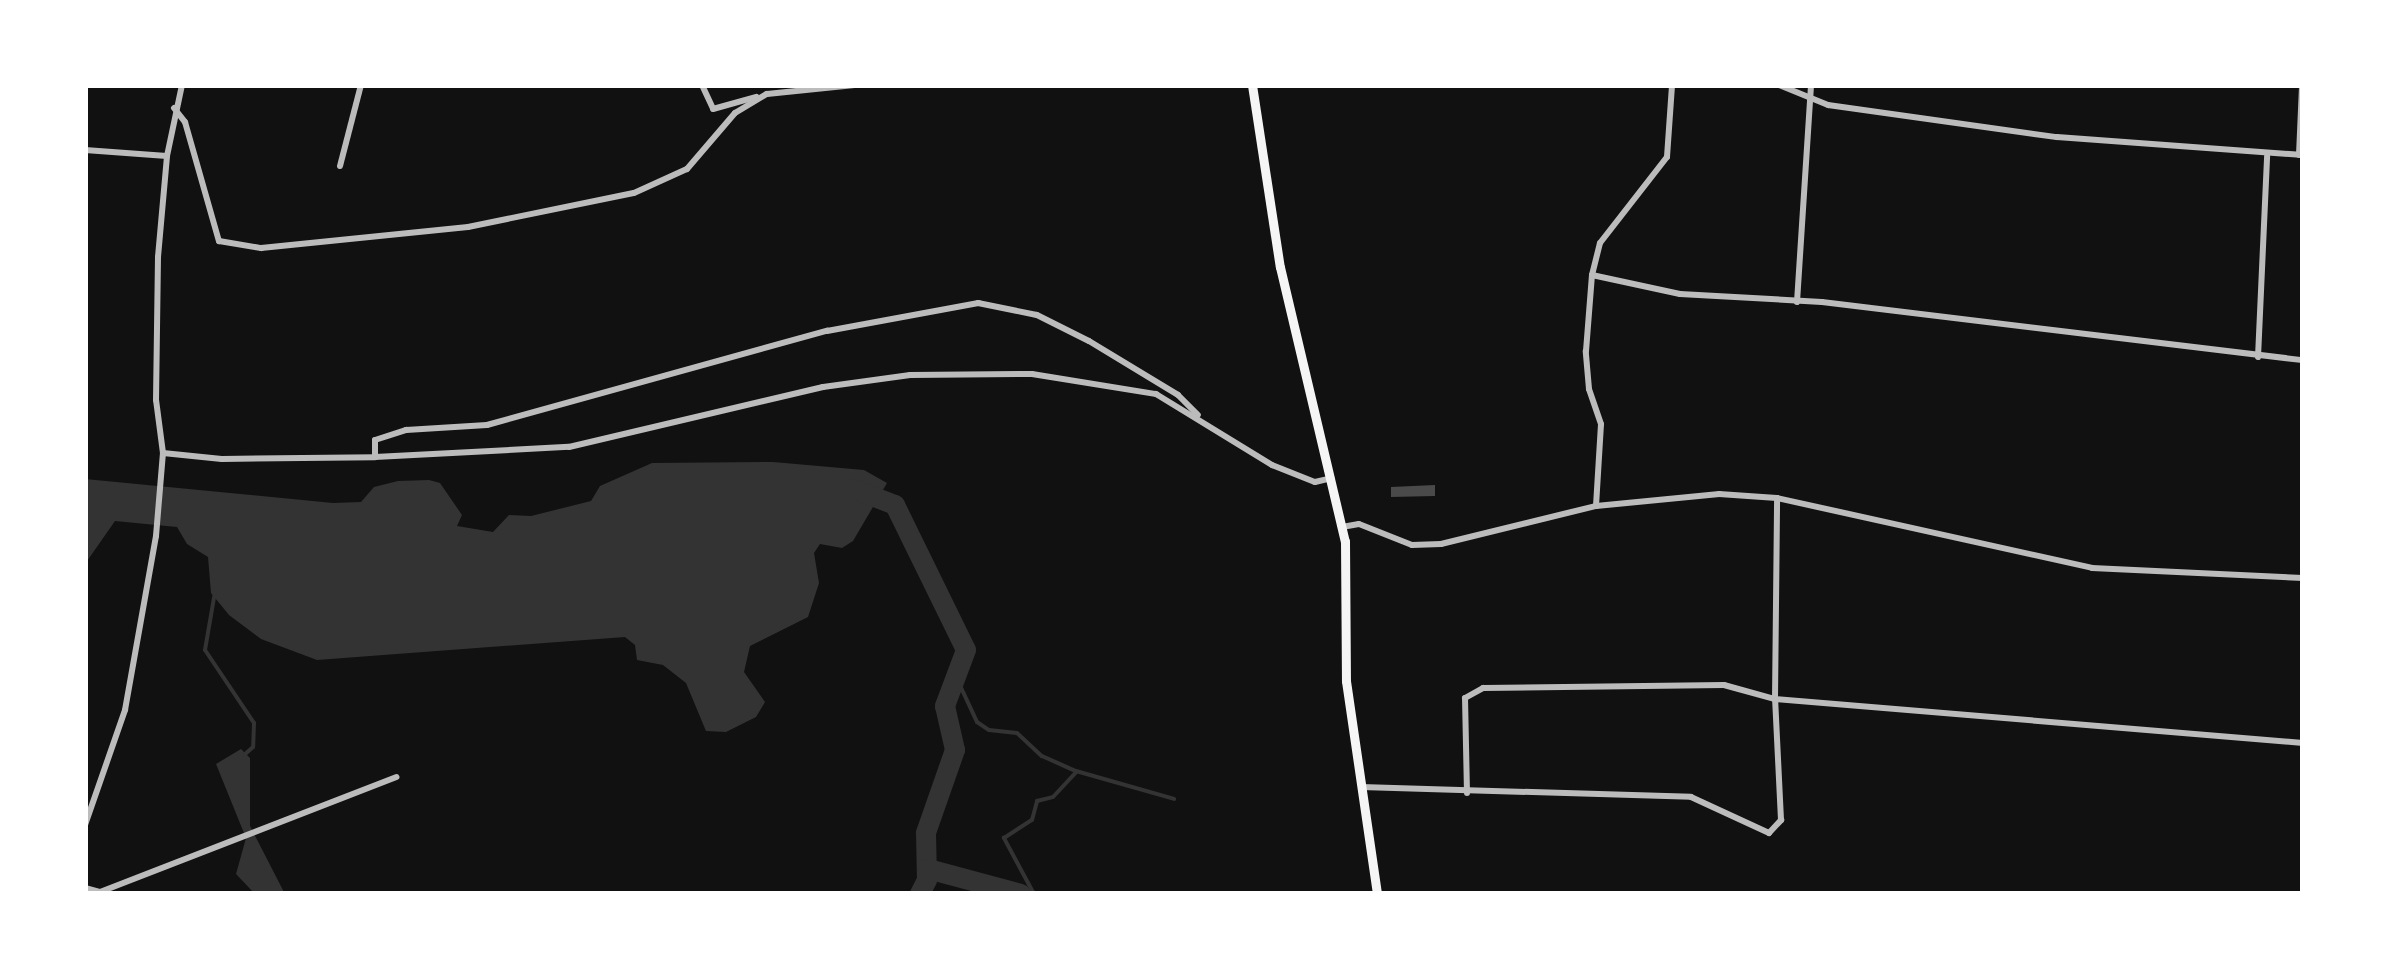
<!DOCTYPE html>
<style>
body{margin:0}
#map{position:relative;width:2388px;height:979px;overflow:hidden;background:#111;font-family:"PT Sans",sans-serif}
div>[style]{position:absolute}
.water>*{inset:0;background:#333}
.stream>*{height:4px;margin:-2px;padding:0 2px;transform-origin:2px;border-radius:2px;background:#333}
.river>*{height:20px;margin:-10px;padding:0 10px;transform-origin:10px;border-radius:10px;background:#333}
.building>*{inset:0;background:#4a4a4a}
.minor>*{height:6px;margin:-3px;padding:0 3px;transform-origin:3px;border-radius:3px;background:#bcbcbc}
.secondary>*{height:9px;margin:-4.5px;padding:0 4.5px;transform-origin:4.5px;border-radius:4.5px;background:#f5f5f5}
span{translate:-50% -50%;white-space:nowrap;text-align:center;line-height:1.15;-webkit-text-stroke:8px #fff;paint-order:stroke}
.frame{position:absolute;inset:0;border:88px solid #fff;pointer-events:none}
</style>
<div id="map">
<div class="water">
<i style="clip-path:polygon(773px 462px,864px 470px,887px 483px,853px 541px,842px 548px,820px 544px,814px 553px,819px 583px,808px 617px,750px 646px,744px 672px,765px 702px,756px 717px,726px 732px,706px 731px,686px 683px,663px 665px,637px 660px,635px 645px,625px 637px,317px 660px,261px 639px,229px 615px,211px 593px,208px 557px,187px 544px,177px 527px,115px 521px,85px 564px,85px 479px,333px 503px,361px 502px,374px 487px,398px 481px,429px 480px,440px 483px,462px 515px,457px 526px,493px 532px,509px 515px,531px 516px,591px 501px,600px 486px,652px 463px)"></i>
<i style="clip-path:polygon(241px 749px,250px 758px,250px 826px,285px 894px,255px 894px,236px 874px,246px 838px,216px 764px)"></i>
</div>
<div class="stream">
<i style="left:215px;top:592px;width:59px;rotate:99.8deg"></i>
<i style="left:205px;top:650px;width:88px;rotate:56.1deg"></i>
<i style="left:254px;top:723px;width:24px;rotate:92deg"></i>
<i style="left:253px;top:747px;width:12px;rotate:138deg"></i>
<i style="left:958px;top:681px;width:45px;rotate:65.1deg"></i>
<i style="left:977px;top:722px;width:14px;rotate:34deg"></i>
<i style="left:989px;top:730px;width:28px;rotate:6deg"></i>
<i style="left:1017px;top:733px;width:34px;rotate:43deg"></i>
<i style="left:1042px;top:756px;width:37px;rotate:24deg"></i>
<i style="left:1076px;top:771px;width:102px;rotate:15.9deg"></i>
<i style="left:1034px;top:894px;width:64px;rotate:-118.2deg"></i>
<i style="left:1004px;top:838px;width:33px;rotate:-33deg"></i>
<i style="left:1032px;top:820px;width:20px;rotate:-75deg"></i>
<i style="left:1037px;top:801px;width:16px;rotate:-14deg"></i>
<i style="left:1053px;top:797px;width:34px;rotate:-47deg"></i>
</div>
<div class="river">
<i style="left:854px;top:489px;width:44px;rotate:21.3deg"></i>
<i style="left:895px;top:505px;width:161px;rotate:63.9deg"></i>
<i style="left:966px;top:650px;width:60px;rotate:110.6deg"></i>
<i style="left:945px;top:706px;width:45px;rotate:77.2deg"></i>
<i style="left:955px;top:750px;width:88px;rotate:109.3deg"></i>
<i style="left:926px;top:833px;width:47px;rotate:88.8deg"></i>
<i style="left:927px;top:880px;width:16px;rotate:117deg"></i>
<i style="left:928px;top:869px;width:96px;rotate:15deg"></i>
</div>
<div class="building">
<i style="clip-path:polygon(1435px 485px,1435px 496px,1391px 497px,1391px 487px)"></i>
</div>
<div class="minor">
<i style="left:702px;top:85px;width:26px;rotate:65deg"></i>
<i style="left:713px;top:109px;width:45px;rotate:-15.6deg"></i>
<i style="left:1779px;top:85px;width:53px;rotate:22.2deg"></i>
<i style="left:1828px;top:105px;width:231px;rotate:8deg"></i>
<i style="left:2057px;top:137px;width:247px;rotate:4.2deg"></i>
<i style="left:174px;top:108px;width:18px;rotate:52deg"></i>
<i style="left:185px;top:122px;width:124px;rotate:74.1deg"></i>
<i style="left:219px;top:241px;width:43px;rotate:9.5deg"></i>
<i style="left:261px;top:248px;width:208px;rotate:-5.8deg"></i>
<i style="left:468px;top:227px;width:169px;rotate:-11.6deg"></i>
<i style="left:634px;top:193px;width:58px;rotate:-24.4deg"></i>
<i style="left:687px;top:169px;width:74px;rotate:-49.4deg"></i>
<i style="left:735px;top:113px;width:37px;rotate:-31deg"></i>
<i style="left:767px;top:94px;width:88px;rotate:-5.8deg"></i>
<i style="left:85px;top:150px;width:82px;rotate:4.2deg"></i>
<i style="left:2299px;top:155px;width:70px;rotate:-87.5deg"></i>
<i style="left:340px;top:166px;width:84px;rotate:-75.5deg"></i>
<i style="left:1592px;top:275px;width:90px;rotate:12.2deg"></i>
<i style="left:1680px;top:294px;width:142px;rotate:3.2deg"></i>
<i style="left:1822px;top:302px;width:484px;rotate:6.9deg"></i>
<i style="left:1797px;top:302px;width:217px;rotate:-86.3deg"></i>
<i style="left:2258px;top:357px;width:201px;rotate:-87.4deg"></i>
<i style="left:163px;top:453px;width:59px;rotate:5.8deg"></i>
<i style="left:222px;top:459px;width:153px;rotate:-0.7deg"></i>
<i style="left:375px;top:457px;width:17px;rotate:-90deg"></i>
<i style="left:375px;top:440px;width:33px;rotate:-18deg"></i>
<i style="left:406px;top:430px;width:81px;rotate:-3.5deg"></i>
<i style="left:487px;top:425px;width:353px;rotate:-15.5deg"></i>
<i style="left:827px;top:331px;width:154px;rotate:-10.5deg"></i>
<i style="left:978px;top:303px;width:60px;rotate:11.5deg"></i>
<i style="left:1037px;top:315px;width:58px;rotate:26.6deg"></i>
<i style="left:1089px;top:341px;width:104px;rotate:31.2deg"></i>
<i style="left:1178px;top:395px;width:28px;rotate:45deg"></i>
<i style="left:375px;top:457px;width:194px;rotate:-3deg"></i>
<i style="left:569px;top:447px;width:261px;rotate:-13.3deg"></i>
<i style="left:823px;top:387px;width:88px;rotate:-7.9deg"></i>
<i style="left:910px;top:375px;width:122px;rotate:-0.5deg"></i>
<i style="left:1032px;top:374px;width:126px;rotate:9.2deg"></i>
<i style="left:1156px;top:394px;width:136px;rotate:31.5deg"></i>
<i style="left:1272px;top:465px;width:46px;rotate:21.6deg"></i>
<i style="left:1315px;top:482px;width:17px;rotate:-13deg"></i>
<i style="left:1596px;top:506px;width:82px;rotate:-86.5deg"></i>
<i style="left:1601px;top:424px;width:37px;rotate:-109deg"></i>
<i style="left:1589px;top:389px;width:38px;rotate:-95deg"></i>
<i style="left:1586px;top:351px;width:76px;rotate:-85.5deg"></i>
<i style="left:1592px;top:275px;width:33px;rotate:-76deg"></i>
<i style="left:1600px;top:243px;width:109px;rotate:-52.1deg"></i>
<i style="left:1667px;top:157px;width:72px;rotate:-86deg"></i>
<i style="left:1342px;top:527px;width:17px;rotate:-10deg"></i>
<i style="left:1359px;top:524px;width:57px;rotate:21.6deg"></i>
<i style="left:1412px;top:545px;width:29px;rotate:-2deg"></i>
<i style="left:1441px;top:544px;width:160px;rotate:-13.8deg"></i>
<i style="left:1596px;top:506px;width:124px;rotate:-5.6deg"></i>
<i style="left:1719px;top:494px;width:58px;rotate:3.9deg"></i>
<i style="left:1777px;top:498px;width:323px;rotate:12.5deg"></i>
<i style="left:2092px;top:568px;width:211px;rotate:2.7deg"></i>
<i style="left:1361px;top:787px;width:330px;rotate:1.7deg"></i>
<i style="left:1691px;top:797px;width:86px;rotate:24.8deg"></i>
<i style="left:1769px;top:833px;width:18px;rotate:-47deg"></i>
<i style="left:1781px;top:820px;width:121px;rotate:-92.8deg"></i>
<i style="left:1775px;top:699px;width:530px;rotate:4.76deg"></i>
<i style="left:1467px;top:793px;width:95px;rotate:-91.2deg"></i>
<i style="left:1465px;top:698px;width:21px;rotate:-29deg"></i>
<i style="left:1483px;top:688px;width:241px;rotate:-0.7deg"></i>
<i style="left:1724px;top:685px;width:53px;rotate:15.4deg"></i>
<i style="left:1775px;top:699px;width:201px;rotate:-89.4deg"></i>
<i style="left:85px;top:825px;width:122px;rotate:-70.8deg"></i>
<i style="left:125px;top:710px;width:177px;rotate:-79.9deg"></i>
<i style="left:156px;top:536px;width:83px;rotate:-85.2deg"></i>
<i style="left:163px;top:453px;width:53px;rotate:-97.5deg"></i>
<i style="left:156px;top:400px;width:143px;rotate:-89.2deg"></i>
<i style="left:158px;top:257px;width:101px;rotate:-84.9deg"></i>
<i style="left:167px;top:156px;width:73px;rotate:-78.1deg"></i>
<i style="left:85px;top:888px;width:16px;rotate:15deg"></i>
<i style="left:100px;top:892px;width:318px;rotate:-21.2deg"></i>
</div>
<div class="secondary">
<i style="left:1252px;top:85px;width:184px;rotate:81.3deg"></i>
<i style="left:1280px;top:267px;width:282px;rotate:76.7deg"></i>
<i style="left:1345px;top:541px;width:140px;rotate:89.6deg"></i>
<i style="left:1346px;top:681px;width:215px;rotate:81.7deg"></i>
</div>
<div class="frame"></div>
</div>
